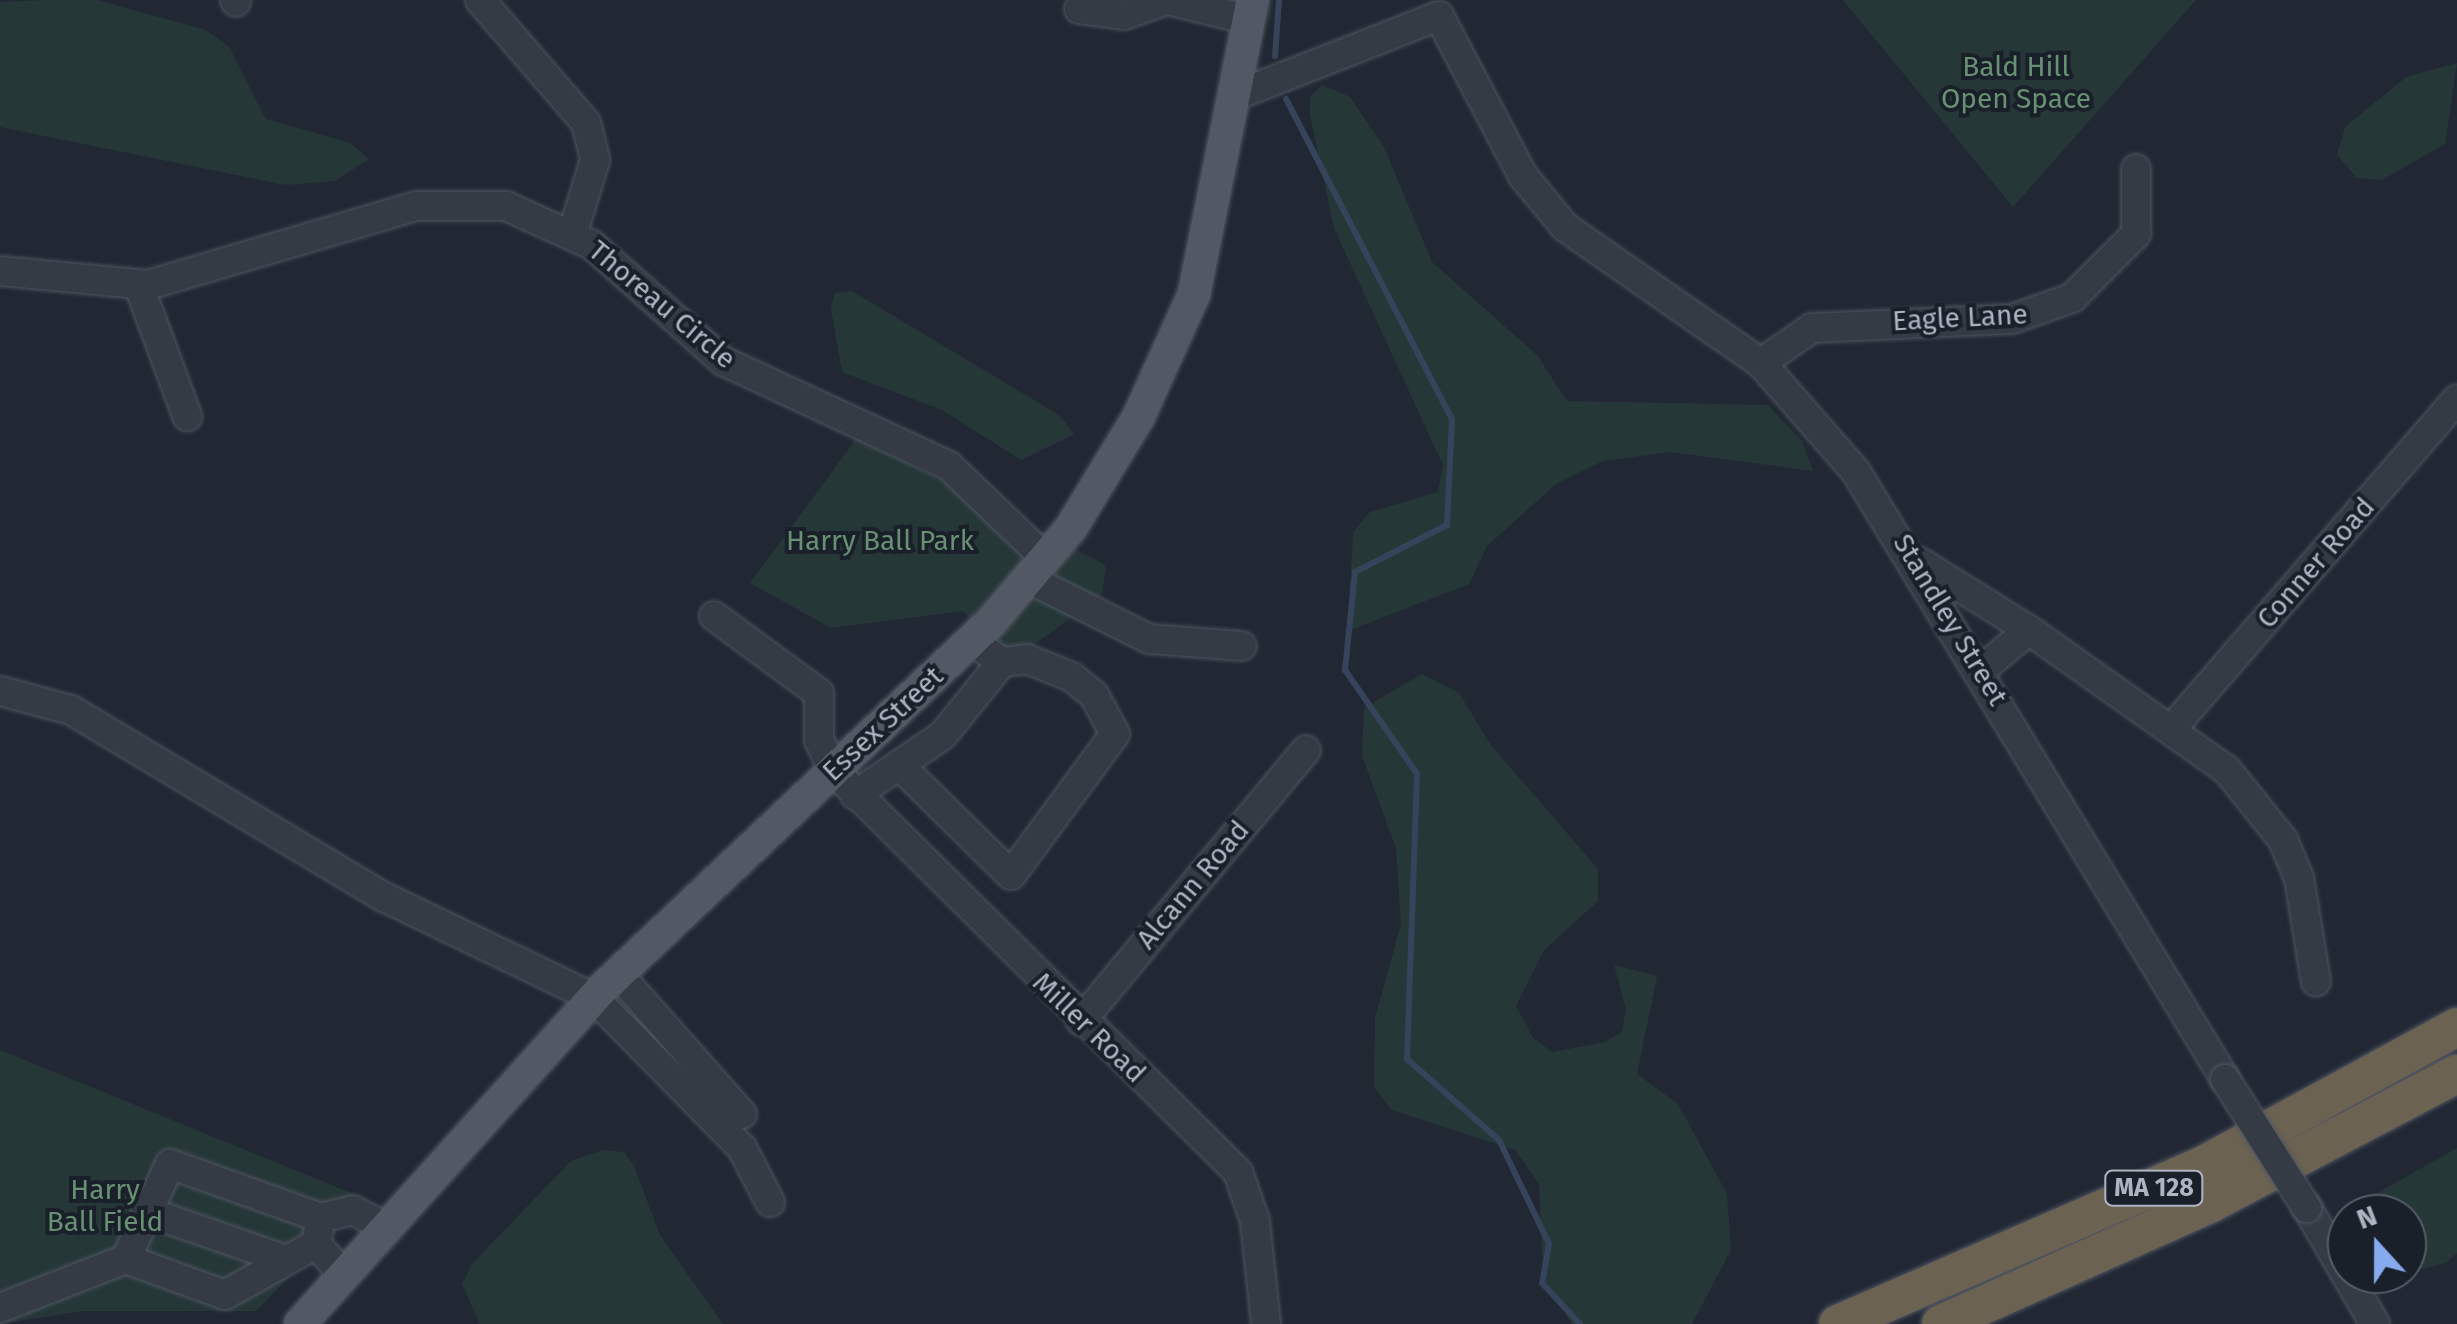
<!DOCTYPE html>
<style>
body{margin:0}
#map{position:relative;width:2457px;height:1324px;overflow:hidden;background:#212834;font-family:"Fira Sans",sans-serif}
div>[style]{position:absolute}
.green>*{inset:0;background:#263738}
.stream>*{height:6px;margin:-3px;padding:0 3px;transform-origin:3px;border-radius:3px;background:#36445b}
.roads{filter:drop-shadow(0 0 2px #4f5560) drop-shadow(0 0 2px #4f5560)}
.minor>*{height:28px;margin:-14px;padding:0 14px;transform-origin:14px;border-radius:14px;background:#343b45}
.major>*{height:32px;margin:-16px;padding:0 16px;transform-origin:16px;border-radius:16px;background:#525965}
.highway>*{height:38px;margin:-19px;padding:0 19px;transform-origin:19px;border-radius:19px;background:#6b6252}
.bridges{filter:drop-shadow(0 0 2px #4f5560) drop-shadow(0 0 2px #4f5560)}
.minor-bridge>*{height:28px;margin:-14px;padding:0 14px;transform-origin:14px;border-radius:14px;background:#343b45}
span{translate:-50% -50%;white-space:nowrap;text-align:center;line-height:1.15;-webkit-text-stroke:8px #1a202a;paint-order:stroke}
.shield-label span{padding:2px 8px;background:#1a202a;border:2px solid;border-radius:8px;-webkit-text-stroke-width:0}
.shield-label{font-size:25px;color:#aeb5c2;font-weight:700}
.park-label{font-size:28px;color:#689073}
.street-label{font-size:28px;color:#aeb5c2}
.north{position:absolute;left:2327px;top:1194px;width:100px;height:100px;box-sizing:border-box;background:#1a202a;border:2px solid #555c67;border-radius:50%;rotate:339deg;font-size:28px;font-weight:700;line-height:40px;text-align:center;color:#aeb5c2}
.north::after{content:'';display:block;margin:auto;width:35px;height:45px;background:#87aaee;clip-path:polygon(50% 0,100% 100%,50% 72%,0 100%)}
</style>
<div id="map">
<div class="green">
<i style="clip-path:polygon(47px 0,97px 0,206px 30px,229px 47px,266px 119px,350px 143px,369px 159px,335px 181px,285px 185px,0 127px,0 2px)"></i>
<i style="clip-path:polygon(1843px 0,2196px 0,2013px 207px)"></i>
<i style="clip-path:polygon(2457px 63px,2445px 144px,2382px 180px,2357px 178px,2337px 155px,2345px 127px,2406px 77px)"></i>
<i style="clip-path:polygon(1322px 85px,1350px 97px,1384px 147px,1432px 262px,1537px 355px,1567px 401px,1768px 405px,1802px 441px,1813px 471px,1670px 452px,1603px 461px,1556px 484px,1487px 546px,1469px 584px,1348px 631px,1353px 532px,1370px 512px,1438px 492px,1443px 465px,1334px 228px,1310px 115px,1310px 97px)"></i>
<i style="clip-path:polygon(852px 291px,1059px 415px,1074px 434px,1021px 460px,942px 410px,842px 372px,831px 308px,835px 293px)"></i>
<i style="clip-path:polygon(857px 438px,1106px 565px,1102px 594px,1013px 661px,963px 611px,831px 628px,750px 583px)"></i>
<i style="clip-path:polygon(1422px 674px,1459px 693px,1490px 744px,1598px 869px,1598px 901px,1544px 950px,1516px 1006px,1533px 1038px,1552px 1052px,1605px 1042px,1622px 1032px,1626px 1009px,1614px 965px,1657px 976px,1637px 1074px,1678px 1104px,1727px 1194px,1731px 1250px,1692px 1324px,1572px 1324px,1543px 1279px,1539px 1184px,1515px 1150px,1392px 1110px,1374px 1087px,1375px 1018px,1401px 924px,1396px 848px,1362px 756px,1364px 708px)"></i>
<i style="clip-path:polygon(0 1050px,366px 1199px,256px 1311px,82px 1311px,0 1324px)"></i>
<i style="clip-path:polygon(2457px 1148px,2457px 1253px,2446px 1263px,2407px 1272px,2407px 1214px,2347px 1214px,2347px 1226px,2340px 1214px)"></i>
<i style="clip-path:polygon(603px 1150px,624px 1152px,634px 1166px,660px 1235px,723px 1324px,480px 1324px,462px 1284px,472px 1264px,571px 1161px)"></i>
</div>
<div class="stream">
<i style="left:1275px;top:56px;width:56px;rotate:-85.9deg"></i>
<i style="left:1286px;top:99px;width:360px;rotate:62.6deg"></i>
<i style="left:1452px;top:419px;width:106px;rotate:92.7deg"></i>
<i style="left:1447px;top:525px;width:103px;rotate:152.9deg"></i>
<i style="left:1355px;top:572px;width:99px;rotate:95.8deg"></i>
<i style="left:1345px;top:670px;width:126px;rotate:55.3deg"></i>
<i style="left:1417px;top:774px;width:285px;rotate:92deg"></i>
<i style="left:1407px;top:1059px;width:123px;rotate:41.4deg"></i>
<i style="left:1499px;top:1140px;width:115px;rotate:64.3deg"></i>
<i style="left:1549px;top:1244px;width:40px;rotate:100deg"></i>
<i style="left:1542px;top:1283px;width:56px;rotate:47.2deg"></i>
</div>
<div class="roads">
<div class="minor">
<i style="left:235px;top:0;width:2px;rotate:63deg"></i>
<i style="left:480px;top:0;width:162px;rotate:49.2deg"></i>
<i style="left:586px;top:123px;width:38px;rotate:76deg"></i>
<i style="left:595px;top:160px;width:75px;rotate:107deg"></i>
<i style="left:1079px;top:9px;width:45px;rotate:7.6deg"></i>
<i style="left:1124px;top:15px;width:46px;rotate:-19.2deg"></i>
<i style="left:1167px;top:0;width:85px;rotate:13.5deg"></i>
<i style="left:1439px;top:16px;width:181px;rotate:62.3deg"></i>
<i style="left:1523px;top:176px;width:66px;rotate:50.5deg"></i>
<i style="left:1565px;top:227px;width:239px;rotate:34.8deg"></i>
<i style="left:1761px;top:363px;width:145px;rotate:48.9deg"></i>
<i style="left:1856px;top:472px;width:710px;rotate:58.7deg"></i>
<i style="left:1237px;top:95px;width:217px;rotate:-21.4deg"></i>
<i style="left:0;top:271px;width:149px;rotate:5.4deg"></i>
<i style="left:148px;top:285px;width:280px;rotate:-16.4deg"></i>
<i style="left:417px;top:206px;width:89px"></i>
<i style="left:506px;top:206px;width:94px;rotate:24.4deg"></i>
<i style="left:592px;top:245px;width:175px;rotate:41.5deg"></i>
<i style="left:723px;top:361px;width:249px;rotate:24.9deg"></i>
<i style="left:949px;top:466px;width:134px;rotate:43.8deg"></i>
<i style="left:139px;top:286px;width:139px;rotate:69.7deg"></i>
<i style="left:1761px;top:363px;width:62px;rotate:-34.5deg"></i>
<i style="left:1812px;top:328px;width:200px;rotate:-2.6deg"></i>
<i style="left:2012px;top:319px;width:64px;rotate:-19.3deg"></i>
<i style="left:2072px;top:298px;width:91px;rotate:-45deg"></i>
<i style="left:2136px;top:234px;width:65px;rotate:-90deg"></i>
<i style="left:1920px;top:562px;width:128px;rotate:32deg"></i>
<i style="left:1031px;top:580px;width:132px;rotate:26.6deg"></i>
<i style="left:1149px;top:639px;width:93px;rotate:4.3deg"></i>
<i style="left:714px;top:616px;width:130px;rotate:36.3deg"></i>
<i style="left:819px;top:693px;width:47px;rotate:90deg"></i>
<i style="left:819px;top:740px;width:34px;rotate:64deg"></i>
<i style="left:834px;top:771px;width:569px;rotate:44.79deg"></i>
<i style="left:1238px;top:1172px;width:52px;rotate:70.9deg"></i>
<i style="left:1255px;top:1221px;width:104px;rotate:83.9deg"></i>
<i style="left:1981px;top:670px;width:62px;rotate:-39.8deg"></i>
<i style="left:2029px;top:630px;width:242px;rotate:35.3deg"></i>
<i style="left:2227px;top:770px;width:90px;rotate:51.3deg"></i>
<i style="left:2283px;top:840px;width:41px;rotate:67.2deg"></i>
<i style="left:2299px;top:878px;width:105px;rotate:80.7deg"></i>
<i style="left:0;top:691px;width:73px;rotate:15deg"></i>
<i style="left:71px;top:710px;width:365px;rotate:30.9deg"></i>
<i style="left:384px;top:897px;width:233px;rotate:25.7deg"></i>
<i style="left:594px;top:998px;width:211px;rotate:45.4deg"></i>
<i style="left:742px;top:1148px;width:61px;rotate:62.6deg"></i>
<i style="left:2174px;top:726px;width:432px;rotate:-49.1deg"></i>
<i style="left:899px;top:765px;width:157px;rotate:44.5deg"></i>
<i style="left:1011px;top:875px;width:175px;rotate:-53.6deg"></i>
<i style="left:1115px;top:734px;width:44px;rotate:-118.3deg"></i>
<i style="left:1094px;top:695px;width:28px;rotate:-141deg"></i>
<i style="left:1072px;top:677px;width:48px;rotate:-158.2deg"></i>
<i style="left:1027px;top:659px;width:25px;rotate:173deg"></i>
<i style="left:855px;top:795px;width:107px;rotate:-34.3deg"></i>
<i style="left:943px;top:735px;width:94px;rotate:-51.1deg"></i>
<i style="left:1002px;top:662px;width:37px;rotate:-145deg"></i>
<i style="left:618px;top:974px;width:187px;rotate:48.5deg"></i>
<i style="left:1081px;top:1021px;width:352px;rotate:-50.3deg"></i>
<i style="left:2307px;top:1208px;width:134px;rotate:59.6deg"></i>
<i style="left:148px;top:1212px;width:143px;rotate:19.2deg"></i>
<i style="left:126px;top:1259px;width:105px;rotate:20deg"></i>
<i style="left:225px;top:1295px;width:104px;rotate:-29.3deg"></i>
<i style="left:344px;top:1275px;width:42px;rotate:-132.1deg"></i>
<i style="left:316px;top:1244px;width:26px;rotate:-79deg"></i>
<i style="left:321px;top:1218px;width:33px;rotate:-14deg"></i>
<i style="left:353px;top:1210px;width:36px;rotate:28deg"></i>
<i style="left:0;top:1308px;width:135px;rotate:-21.3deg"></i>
<i style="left:126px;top:1259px;width:105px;rotate:-65.1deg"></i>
<i style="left:170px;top:1164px;width:160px;rotate:19.7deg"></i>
</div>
<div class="major">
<i style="left:300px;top:1324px;width:450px;rotate:-48deg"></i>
<i style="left:601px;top:990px;width:538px;rotate:-43.34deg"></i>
<i style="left:992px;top:621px;width:122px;rotate:-49.7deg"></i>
<i style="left:1071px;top:528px;width:131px;rotate:-58.7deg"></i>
<i style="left:1139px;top:416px;width:134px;rotate:-65.7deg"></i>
<i style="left:1194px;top:294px;width:300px;rotate:-78.7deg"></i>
</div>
<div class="highway">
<i style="left:1838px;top:1324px;width:397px;rotate:-23.5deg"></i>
<i style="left:2202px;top:1166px;width:290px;rotate:-28.6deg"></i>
<i style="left:1941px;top:1324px;width:296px;rotate:-24.1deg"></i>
<i style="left:2211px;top:1203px;width:278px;rotate:-27.7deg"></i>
</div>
</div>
<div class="bridges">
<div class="minor-bridge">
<i style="left:2225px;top:1079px;width:153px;rotate:57.6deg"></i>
</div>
</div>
<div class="shield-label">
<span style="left:2154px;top:1188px">MA 128</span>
</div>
<div class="park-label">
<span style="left:2016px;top:83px">Bald Hill<br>Open Space</span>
<span style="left:880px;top:541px">Harry Ball Park</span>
<span style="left:105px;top:1206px">Harry<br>Ball Field</span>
</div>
<div class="street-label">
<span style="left:662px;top:305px;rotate:40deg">Thoreau Circle</span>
<span style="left:1960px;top:318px;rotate:-3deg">Eagle Lane</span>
<span style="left:2316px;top:563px;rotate:-49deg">Conner Road</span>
<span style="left:1950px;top:620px;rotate:59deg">Standley Street</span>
<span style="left:883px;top:724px;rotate:-43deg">Essex Street</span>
<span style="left:1193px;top:885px;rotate:-50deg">Alcann Road</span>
<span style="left:1089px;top:1028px;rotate:44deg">Miller Road</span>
</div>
<div class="north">N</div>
</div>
